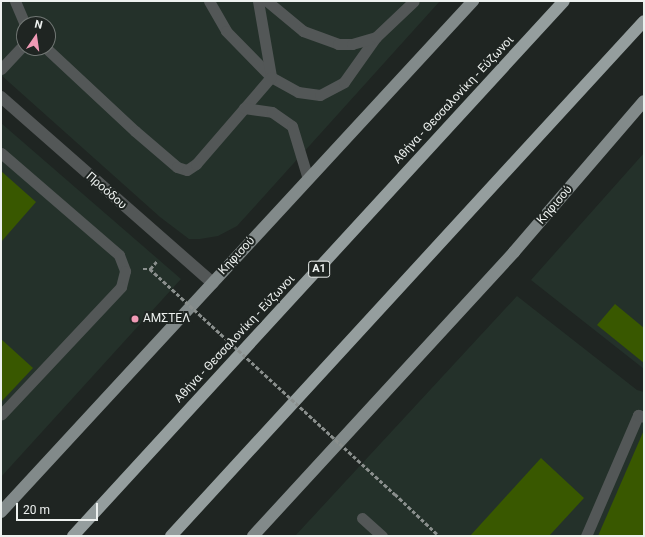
<!DOCTYPE html>
<meta charset="utf-8">
<style>
body{margin:0}
#map{position:relative;width:645px;height:537px;overflow:hidden;background:#1f2522;font-family:Roboto,sans-serif}
div>[style]{position:absolute}
.built>*{inset:0;background:#24312a}
.building>*{inset:0;background:#395800}
.path>*{height:2.5px;margin-top:-1.25px;transform-origin:0;background:repeating-linear-gradient(90deg,#8a8f8d 0 4px,transparent 0 6px)}
.lane>*{height:11px;margin:-5.5px;padding:0 5.5px;transform-origin:5.5px;border-radius:5.5px;background:#535757}
.street>*{height:12px;margin:-6px;padding:0 6px;transform-origin:6px;border-radius:6px;background:#535757}
.primary>*{height:12px;margin:-6px;padding:0 6px;transform-origin:6px;border-radius:6px;background:#828a8a}
.highway>*{height:12px;margin:-6px;padding:0 6px;transform-origin:6px;border-radius:6px;background:#959e9e}
.path-bridge>*{height:2.5px;margin-top:-1.25px;transform-origin:0;background:repeating-linear-gradient(90deg,#8a8f8d 0 4px,transparent 0 6px)}
.dots>*{width:11px;height:11px;translate:-50% -50%;box-sizing:border-box;border:2px solid #1f2522;border-radius:50%}
span{translate:-50% -50%;white-space:nowrap;text-align:center;line-height:1.15;-webkit-text-stroke:4px #1f2522;paint-order:stroke}
.shield-label span{padding:1px 3px;background:#1f2522;border:1px solid;border-radius:3px;-webkit-text-stroke-width:0}
.shield-label{font-size:11px;color:#edf1ef;font-weight:700}
.street-label{font-size:12px;color:#edf1ef}
.poi-label{font-size:12px;color:#edf1ef}
.left{translate:0 -50%;text-align:left}
.frame{position:absolute;inset:0;border:2px solid #edf1ef;pointer-events:none}
.north{position:absolute;left:16px;top:16px;width:40px;height:40px;box-sizing:border-box;background:#1f2522;border:1px solid #717774;border-radius:50%;rotate:13deg;font-size:11px;font-weight:700;line-height:16px;text-align:center;color:#edf1ef}
.north::after{content:'';display:block;margin:auto;width:14px;height:18px;background:#f09ab5;clip-path:polygon(50% 0,100% 100%,50% 72%,0 100%)}
.scale{position:absolute;left:16px;top:503px;width:82px;height:18px;box-sizing:border-box;border:2px solid #edf1ef;border-top:0;padding-left:5px;font-size:12px;line-height:14px;white-space:nowrap;color:#edf1ef;-webkit-text-stroke:3px #1f2522;paint-order:stroke}
</style>
<div id="map">
<div class="built">
<i style="clip-path:polygon(evenodd,1px 1px,440px 1px,237px 226px,218px 236px,200px 239px,189px 239px,160px 217px,1px 75px,1px 1px,24px 24px,48px 24px,48px 48px,24px 48px,24px 24px)"></i>
<i style="clip-path:polygon(1px 123px,181px 279px,1px 477px)"></i>
<i style="clip-path:polygon(644px 153px,644px 369px,531px 280px)"></i>
<i style="clip-path:polygon(517px 296px,637px 390px,644px 392px,644px 536px,295px 536px)"></i>
</div>
<div class="building">
<i style="clip-path:polygon(1px 171px,36px 202px,1px 242px)"></i>
<i style="clip-path:polygon(615px 304px,644px 328px,644px 363px,597px 325px)"></i>
<i style="clip-path:polygon(1px 339px,33px 368px,1px 402px)"></i>
<i style="clip-path:polygon(644px 430px,644px 536px,598px 536px)"></i>
<i style="clip-path:polygon(541px 458px,584px 498px,549px 536px,470px 536px)"></i>
</div>
<div class="path">
<i style="left:143px;top:269px;width:7px"></i>
<i style="left:150px;top:269px;width:11px;rotate:-49deg"></i>
<i style="left:395px;top:494px;width:58px;rotate:43.6deg"></i>
</div>
<div class="lane">
<i style="left:15px;top:1px;width:25px;rotate:67deg"></i>
<i style="left:209px;top:1px;width:34px;rotate:60deg"></i>
<i style="left:226px;top:31px;width:64px;rotate:45.6deg"></i>
<i style="left:271px;top:77px;width:31px;rotate:29deg"></i>
<i style="left:298px;top:92px;width:22px;rotate:8deg"></i>
<i style="left:320px;top:95px;width:27px;rotate:-28deg"></i>
<i style="left:344px;top:82px;width:55px;rotate:-54.6deg"></i>
<i style="left:258px;top:1px;width:76px;rotate:80.2deg"></i>
<i style="left:267px;top:1px;width:47px;rotate:39.8deg"></i>
<i style="left:303px;top:31px;width:37px;rotate:20deg"></i>
<i style="left:338px;top:44px;width:14px"></i>
<i style="left:352px;top:44px;width:25px;rotate:-16deg"></i>
<i style="left:376px;top:37px;width:52px;rotate:-43.5deg"></i>
<i style="left:46px;top:48px;width:122px;rotate:43deg"></i>
<i style="left:135px;top:131px;width:55px;rotate:40.6deg"></i>
<i style="left:177px;top:167px;width:10px;rotate:17deg"></i>
<i style="left:187px;top:170px;width:11px;rotate:-34deg"></i>
<i style="left:196px;top:164px;width:115px;rotate:-49.2deg"></i>
<i style="left:1px;top:69px;width:34px;rotate:-47deg"></i>
<i style="left:244px;top:108px;width:28px;rotate:8deg"></i>
<i style="left:272px;top:112px;width:24px;rotate:35deg"></i>
<i style="left:292px;top:126px;width:55px;rotate:73.2deg"></i>
<i style="left:1px;top:153px;width:156px;rotate:40.8deg"></i>
<i style="left:119px;top:255px;width:17px;rotate:69deg"></i>
<i style="left:125px;top:271px;width:16px;rotate:104deg"></i>
<i style="left:121px;top:287px;width:175px;rotate:133.2deg"></i>
<i style="left:362px;top:518px;width:27px;rotate:42deg"></i>
<i style="left:586px;top:536px;width:132px;rotate:-66.7deg"></i>
<i style="left:638px;top:415px;width:6px;rotate:18deg"></i>
</div>
<div class="street">
<i style="left:1px;top:97px;width:282px;rotate:41.3deg"></i>
</div>
<div class="primary">
<i style="left:1px;top:512px;width:696px;rotate:-47.27deg"></i>
<i style="left:253px;top:536px;width:386px;rotate:-47.4deg"></i>
<i style="left:514px;top:252px;width:199px;rotate:-49.3deg"></i>
</div>
<div class="highway">
<i style="left:73px;top:536px;width:726px;rotate:-47.46deg"></i>
<i style="left:171px;top:536px;width:699px;rotate:-47.43deg"></i>
</div>
<div class="path-bridge">
<i style="left:150px;top:269px;width:333px;rotate:42.6deg"></i>
</div>
<div class="dots">
<i style="left:135px;top:319px;background:#f09ab5"></i>
</div>
<div class="shield-label">
<span style="left:319px;top:269px">Α1</span>
</div>
<div class="street-label">
<span style="left:454px;top:100px;rotate:-47deg">Αθήνα - Θεσσαλονίκη - Εύζωνοι</span>
<span style="left:106px;top:191px;rotate:41deg">Προόδου</span>
<span style="left:555px;top:205px;rotate:-49deg">Κηφισού</span>
<span style="left:237px;top:256px;rotate:-47deg">Κηφισού</span>
<span style="left:235px;top:339px;rotate:-47deg">Αθήνα - Θεσσαλονίκη - Εύζωνοι</span>
</div>
<div class="poi-label">
<span class="left" style="left:143px;top:319px">ΑΜΣΤΕΛ</span>
</div>
<div class="frame"></div>
<div class="north">N</div>
<div class="scale">20 m</div>
</div>
